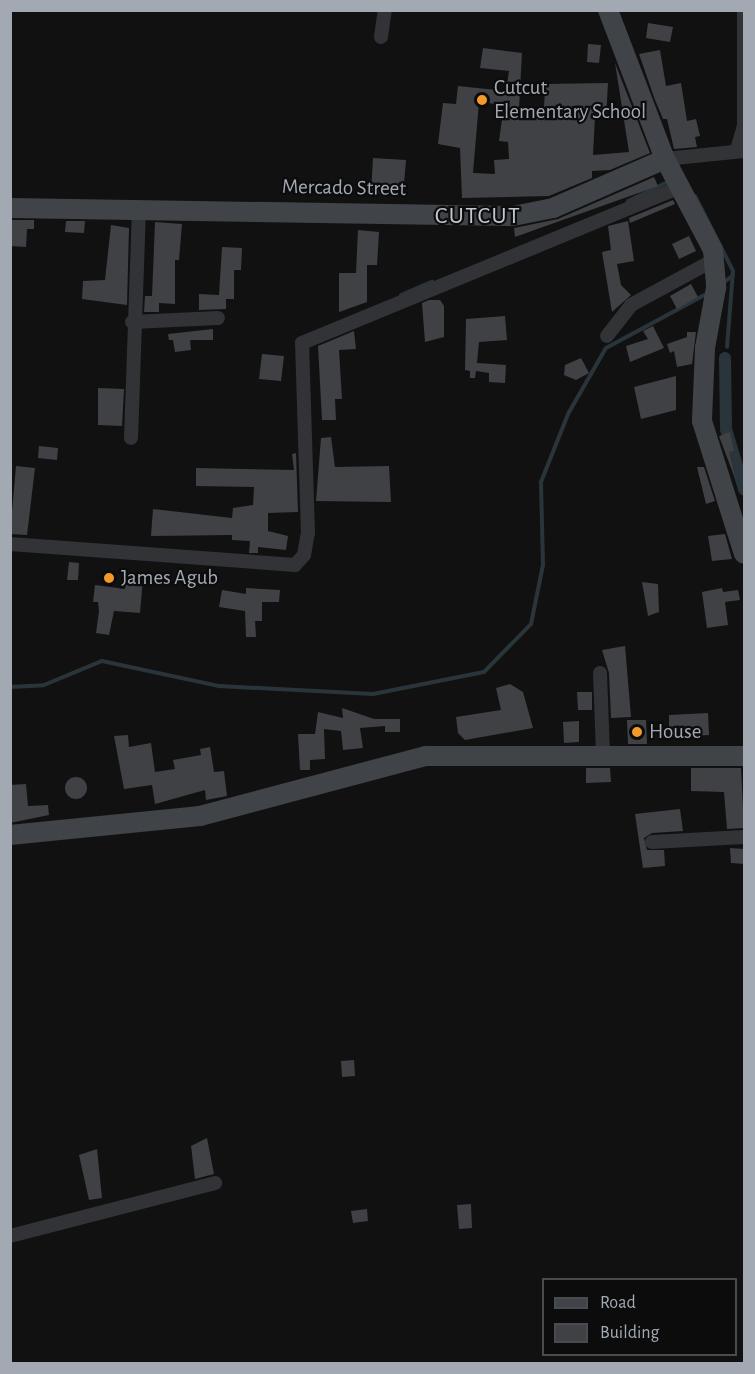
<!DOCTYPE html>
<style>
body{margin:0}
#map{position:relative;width:755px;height:1374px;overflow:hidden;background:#111112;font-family:"Alegreya Sans",sans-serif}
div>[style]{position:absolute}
.stream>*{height:4px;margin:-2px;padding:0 2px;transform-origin:2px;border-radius:2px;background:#2a353b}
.canal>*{height:12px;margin:-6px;padding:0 6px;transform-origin:6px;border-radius:6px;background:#2a353b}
.building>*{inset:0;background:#404145}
.round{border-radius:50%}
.street>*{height:14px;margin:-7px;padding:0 7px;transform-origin:7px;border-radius:7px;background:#323337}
.secondary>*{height:20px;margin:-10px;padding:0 10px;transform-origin:10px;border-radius:10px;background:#404347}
.dots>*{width:16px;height:16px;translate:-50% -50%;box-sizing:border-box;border:3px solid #0c0c0d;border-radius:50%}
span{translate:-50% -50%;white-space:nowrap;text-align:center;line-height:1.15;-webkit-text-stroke:4.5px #0c0c0d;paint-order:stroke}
.poi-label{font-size:21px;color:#a2a9b3}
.left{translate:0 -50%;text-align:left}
.street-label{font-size:21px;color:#a2a9b3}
.quarter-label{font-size:24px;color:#c3c8cf;letter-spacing:1.5px}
.frame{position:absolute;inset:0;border:12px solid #a2a9b3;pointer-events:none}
.legend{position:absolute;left:542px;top:1278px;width:195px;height:78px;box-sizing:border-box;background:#0c0c0d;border:2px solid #484b4f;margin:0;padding:8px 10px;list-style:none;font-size:18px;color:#a2a9b3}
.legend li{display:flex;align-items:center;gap:12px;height:30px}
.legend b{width:30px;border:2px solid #484b4f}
</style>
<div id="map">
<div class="stream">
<i style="left:695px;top:196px;width:84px;rotate:63.1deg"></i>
<i style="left:733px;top:271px;width:76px;rotate:94.5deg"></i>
<i style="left:628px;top:201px;width:44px;rotate:-25.4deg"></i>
<i style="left:722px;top:284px;width:14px;rotate:-39deg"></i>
<i style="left:401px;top:295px;width:34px;rotate:-23deg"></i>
<i style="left:10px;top:687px;width:34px;rotate:-3deg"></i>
<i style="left:44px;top:685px;width:63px;rotate:-22.5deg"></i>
<i style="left:102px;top:661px;width:120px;rotate:12.1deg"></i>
<i style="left:219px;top:686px;width:154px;rotate:3deg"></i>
<i style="left:373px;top:694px;width:113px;rotate:-11.2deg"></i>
<i style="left:484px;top:672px;width:67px;rotate:-45.6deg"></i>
<i style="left:531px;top:624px;width:60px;rotate:-78.5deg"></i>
<i style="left:543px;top:565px;width:83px;rotate:-91.4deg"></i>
<i style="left:541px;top:482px;width:73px;rotate:-68.3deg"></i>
<i style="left:568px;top:414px;width:76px;rotate:-60.1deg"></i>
<i style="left:606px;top:348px;width:116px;rotate:-28.3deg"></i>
</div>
<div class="canal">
<i style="left:725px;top:358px;width:71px;rotate:89.2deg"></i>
<i style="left:726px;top:429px;width:63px;rotate:73.3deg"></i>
</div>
<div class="building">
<i style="clip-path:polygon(648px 23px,673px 27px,670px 42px,646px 38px)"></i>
<i style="clip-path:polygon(588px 44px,601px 45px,599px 63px,587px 62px)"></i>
<i style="clip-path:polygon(evenodd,483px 48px,522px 53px,519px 108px,544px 109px,545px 84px,608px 83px,606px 118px,595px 117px,593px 155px,629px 152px,615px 63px,650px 153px,610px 170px,592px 171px,592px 178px,549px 196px,462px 198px,460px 148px,438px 144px,443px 103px,456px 104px,458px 86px,506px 91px,509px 71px,480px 68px,483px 48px,479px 102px,504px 105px,499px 141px,508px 142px,509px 159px,494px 160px,495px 174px,473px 173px,479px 102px)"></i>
<i style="clip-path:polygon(660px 50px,666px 86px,681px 83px,687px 121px,696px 119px,700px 136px,695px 137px,697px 147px,674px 149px,667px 119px,663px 119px,655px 100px,639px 54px)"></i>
<i style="clip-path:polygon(373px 158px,406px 160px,403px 196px,371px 193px)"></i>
<i style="clip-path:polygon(654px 177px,658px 186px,515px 237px,514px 228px,558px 219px)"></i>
<i style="clip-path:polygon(673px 200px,675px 204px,630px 223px,629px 218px)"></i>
<i style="clip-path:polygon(10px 220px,34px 220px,34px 229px,27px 229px,26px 247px,10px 246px)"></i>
<i style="clip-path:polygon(66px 221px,85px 221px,84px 233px,65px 232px)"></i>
<i style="clip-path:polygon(628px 221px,634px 261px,617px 264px,621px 285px,631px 295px,612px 312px,602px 252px,611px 250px,608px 226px)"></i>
<i style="clip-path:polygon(155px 222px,182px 224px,179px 260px,175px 260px,175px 304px,159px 303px,159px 312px,144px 312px,145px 296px,152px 296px)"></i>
<i style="clip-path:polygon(111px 225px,129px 228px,127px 305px,82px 299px,83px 281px,105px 280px)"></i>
<i style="clip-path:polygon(358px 230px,379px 232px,377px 265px,367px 265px,367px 302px,339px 312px,339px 273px,356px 273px)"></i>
<i style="clip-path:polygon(689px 236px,696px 251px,679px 259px,672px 244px)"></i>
<i style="clip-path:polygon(222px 247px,242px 248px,241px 270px,234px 270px,234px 299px,226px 299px,226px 309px,199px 310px,199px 294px,219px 295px)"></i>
<i style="clip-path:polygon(691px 284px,698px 297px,677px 309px,670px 296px)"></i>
<i style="clip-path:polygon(429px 300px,440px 300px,444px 306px,444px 337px,425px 342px,422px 303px)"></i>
<i style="clip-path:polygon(505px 316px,507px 340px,479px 342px,477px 363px,506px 365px,505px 383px,489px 382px,489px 373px,476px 371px,475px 378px,470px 378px,470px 371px,465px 370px,466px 319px)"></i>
<i style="clip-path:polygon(653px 326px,664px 348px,630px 362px,626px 346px,648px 339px,643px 331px)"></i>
<i style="clip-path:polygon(213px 329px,213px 340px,190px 340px,191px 350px,175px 352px,173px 340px,169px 340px,168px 334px)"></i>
<i style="clip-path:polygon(354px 331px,356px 349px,339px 350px,342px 399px,335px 399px,336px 420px,322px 420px,318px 346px)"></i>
<i style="clip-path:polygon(687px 332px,696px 332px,692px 364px,677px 367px,674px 351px,670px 353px,667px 344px,687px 337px)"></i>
<i style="clip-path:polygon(262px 354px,284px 356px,281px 381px,259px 379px)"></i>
<i style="clip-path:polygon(581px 358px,589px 373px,576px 380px,564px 375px,565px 365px)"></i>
<i style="clip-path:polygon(676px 376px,676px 410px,641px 419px,634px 387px)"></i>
<i style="clip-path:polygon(98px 388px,124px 389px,122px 426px,98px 425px)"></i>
<i style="clip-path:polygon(730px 432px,734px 451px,729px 452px,736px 481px,719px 436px)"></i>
<i style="clip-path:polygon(331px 437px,335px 467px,389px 466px,391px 502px,316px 501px,321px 438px)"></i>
<i style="clip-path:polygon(39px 446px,58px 448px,57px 460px,38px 458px)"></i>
<i style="clip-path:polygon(296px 453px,298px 512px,268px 513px,268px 531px,288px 536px,286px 550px,258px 547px,258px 553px,249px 553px,250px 541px,232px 540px,232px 535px,151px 536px,153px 509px,232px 518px,233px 508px,253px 505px,254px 487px,196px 486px,196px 468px,294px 470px,292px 454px)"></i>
<i style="clip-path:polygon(16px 466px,35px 468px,27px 535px,10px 534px)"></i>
<i style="clip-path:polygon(697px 467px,704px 467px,715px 501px,706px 504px)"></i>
<i style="clip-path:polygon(725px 534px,732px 559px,712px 561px,708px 536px)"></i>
<i style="clip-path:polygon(69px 562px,79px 563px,78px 580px,67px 580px)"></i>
<i style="clip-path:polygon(126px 576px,143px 578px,140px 613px,114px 611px,109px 635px,96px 633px,99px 611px,98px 602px,93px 602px,95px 585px,125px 589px)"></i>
<i style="clip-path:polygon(642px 582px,658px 584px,659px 612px,648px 616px)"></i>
<i style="clip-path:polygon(246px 588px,280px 590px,279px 602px,262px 602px,262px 621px,255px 621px,256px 637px,246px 637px,245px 611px,219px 607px,222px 590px,246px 594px)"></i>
<i style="clip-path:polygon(722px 588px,723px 592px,738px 590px,740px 600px,725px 602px,728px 625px,707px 628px,702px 592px)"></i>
<i style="clip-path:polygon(625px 646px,631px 717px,611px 718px,609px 673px,602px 650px)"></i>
<i style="clip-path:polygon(510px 684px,523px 692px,533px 728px,465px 740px,458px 733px,456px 717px,501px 710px,496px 688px)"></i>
<i style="clip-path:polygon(577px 692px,592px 692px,592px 710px,578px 710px)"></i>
<i style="clip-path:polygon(342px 708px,374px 719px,400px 719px,400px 732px,385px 732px,385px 726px,360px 728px,363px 748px,343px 750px,341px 731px,324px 729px,325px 759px,310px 760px,310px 770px,300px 770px,298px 734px,315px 734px,318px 712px,343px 718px)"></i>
<i style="clip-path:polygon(708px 713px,709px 735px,669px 737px,669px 715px)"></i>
<i style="clip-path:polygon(627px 720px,646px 720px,647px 744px,628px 744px)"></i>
<i style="clip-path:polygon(579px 721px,579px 742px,564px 743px,563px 722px)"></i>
<i style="clip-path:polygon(128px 735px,129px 747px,151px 743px,155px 772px,175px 769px,173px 760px,201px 755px,200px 749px,210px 747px,214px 772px,224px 771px,227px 796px,206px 800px,205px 790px,155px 804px,152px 785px,124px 789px,114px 736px)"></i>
<i style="clip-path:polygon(586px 768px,610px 768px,611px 782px,586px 783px)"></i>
<i style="clip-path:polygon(691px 768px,741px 768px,744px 828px,727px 829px,724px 792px,691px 791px)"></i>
<i class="round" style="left:65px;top:777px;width:22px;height:22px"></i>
<i style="clip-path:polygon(26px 784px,28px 806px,48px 805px,49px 815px,10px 823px,10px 785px)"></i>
<i style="clip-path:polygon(680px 809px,683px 831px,652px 833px,644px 838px,647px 850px,664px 850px,665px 866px,643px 868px,635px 814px)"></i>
<i style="clip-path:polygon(730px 848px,744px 849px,744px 864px,731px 863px)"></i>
<i style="clip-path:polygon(354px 1060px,355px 1076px,342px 1077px,341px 1061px)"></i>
<i style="clip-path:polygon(207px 1138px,214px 1174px,195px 1179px,191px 1146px)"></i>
<i style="clip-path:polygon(97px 1149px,102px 1198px,89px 1200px,79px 1155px)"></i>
<i style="clip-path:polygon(471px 1204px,472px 1228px,459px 1229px,457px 1205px)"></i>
<i style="clip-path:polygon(367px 1209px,368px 1221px,353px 1223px,351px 1211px)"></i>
</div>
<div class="street">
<i style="left:381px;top:37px;width:27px;rotate:-82deg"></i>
<i style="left:737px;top:150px;width:26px;rotate:-74deg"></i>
<i style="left:744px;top:125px;width:115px;rotate:-90deg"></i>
<i style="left:665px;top:159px;width:79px;rotate:-5.8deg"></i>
<i style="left:132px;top:322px;width:86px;rotate:-2.7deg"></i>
<i style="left:607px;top:336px;width:39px;rotate:-52deg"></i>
<i style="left:631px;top:305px;width:92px;rotate:-28.5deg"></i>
<i style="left:131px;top:438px;width:231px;rotate:-88deg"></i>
<i style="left:10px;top:544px;width:286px;rotate:4.2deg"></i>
<i style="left:295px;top:565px;width:13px;rotate:-48deg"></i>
<i style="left:304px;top:555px;width:22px;rotate:-80deg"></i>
<i style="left:308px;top:533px;width:190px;rotate:-91.8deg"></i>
<i style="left:302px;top:343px;width:411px;rotate:-22.4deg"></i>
<i style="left:600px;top:673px;width:81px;rotate:87.9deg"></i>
<i style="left:652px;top:842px;width:92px;rotate:-3.1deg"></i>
<i style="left:10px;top:1236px;width:212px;rotate:-14.5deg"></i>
</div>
<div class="secondary">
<i style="left:608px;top:10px;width:160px;rotate:69.1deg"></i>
<i style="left:665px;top:159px;width:103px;rotate:62.2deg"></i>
<i style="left:713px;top:250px;width:38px;rotate:85deg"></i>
<i style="left:716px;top:288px;width:61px;rotate:100.4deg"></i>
<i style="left:705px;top:348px;width:73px;rotate:92.4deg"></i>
<i style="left:702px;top:421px;width:139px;rotate:72.5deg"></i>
<i style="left:10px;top:208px;width:503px;rotate:0.91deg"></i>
<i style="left:513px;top:216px;width:41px;rotate:-11.3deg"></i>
<i style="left:553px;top:208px;width:122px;rotate:-23.6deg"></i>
<i style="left:10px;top:835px;width:191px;rotate:-5.7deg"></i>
<i style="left:200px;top:816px;width:234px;rotate:-14.9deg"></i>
<i style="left:426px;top:756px;width:318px"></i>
</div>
<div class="dots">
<i style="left:482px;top:100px;background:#f29b2a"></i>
<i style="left:109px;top:578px;background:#f29b2a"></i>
<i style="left:637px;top:732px;background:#f29b2a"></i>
</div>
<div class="poi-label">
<span class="left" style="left:494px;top:100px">Cutcut<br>Elementary School</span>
<span class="left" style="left:121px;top:578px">James Agub</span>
<span class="left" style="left:649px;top:732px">House</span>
</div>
<div class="street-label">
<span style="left:344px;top:188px;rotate:1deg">Mercado Street</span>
</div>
<div class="quarter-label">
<span style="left:478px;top:217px">CUTCUT</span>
</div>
<div class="frame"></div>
<ul class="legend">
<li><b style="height:8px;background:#404347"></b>Road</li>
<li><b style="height:16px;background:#404145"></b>Building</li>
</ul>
</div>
